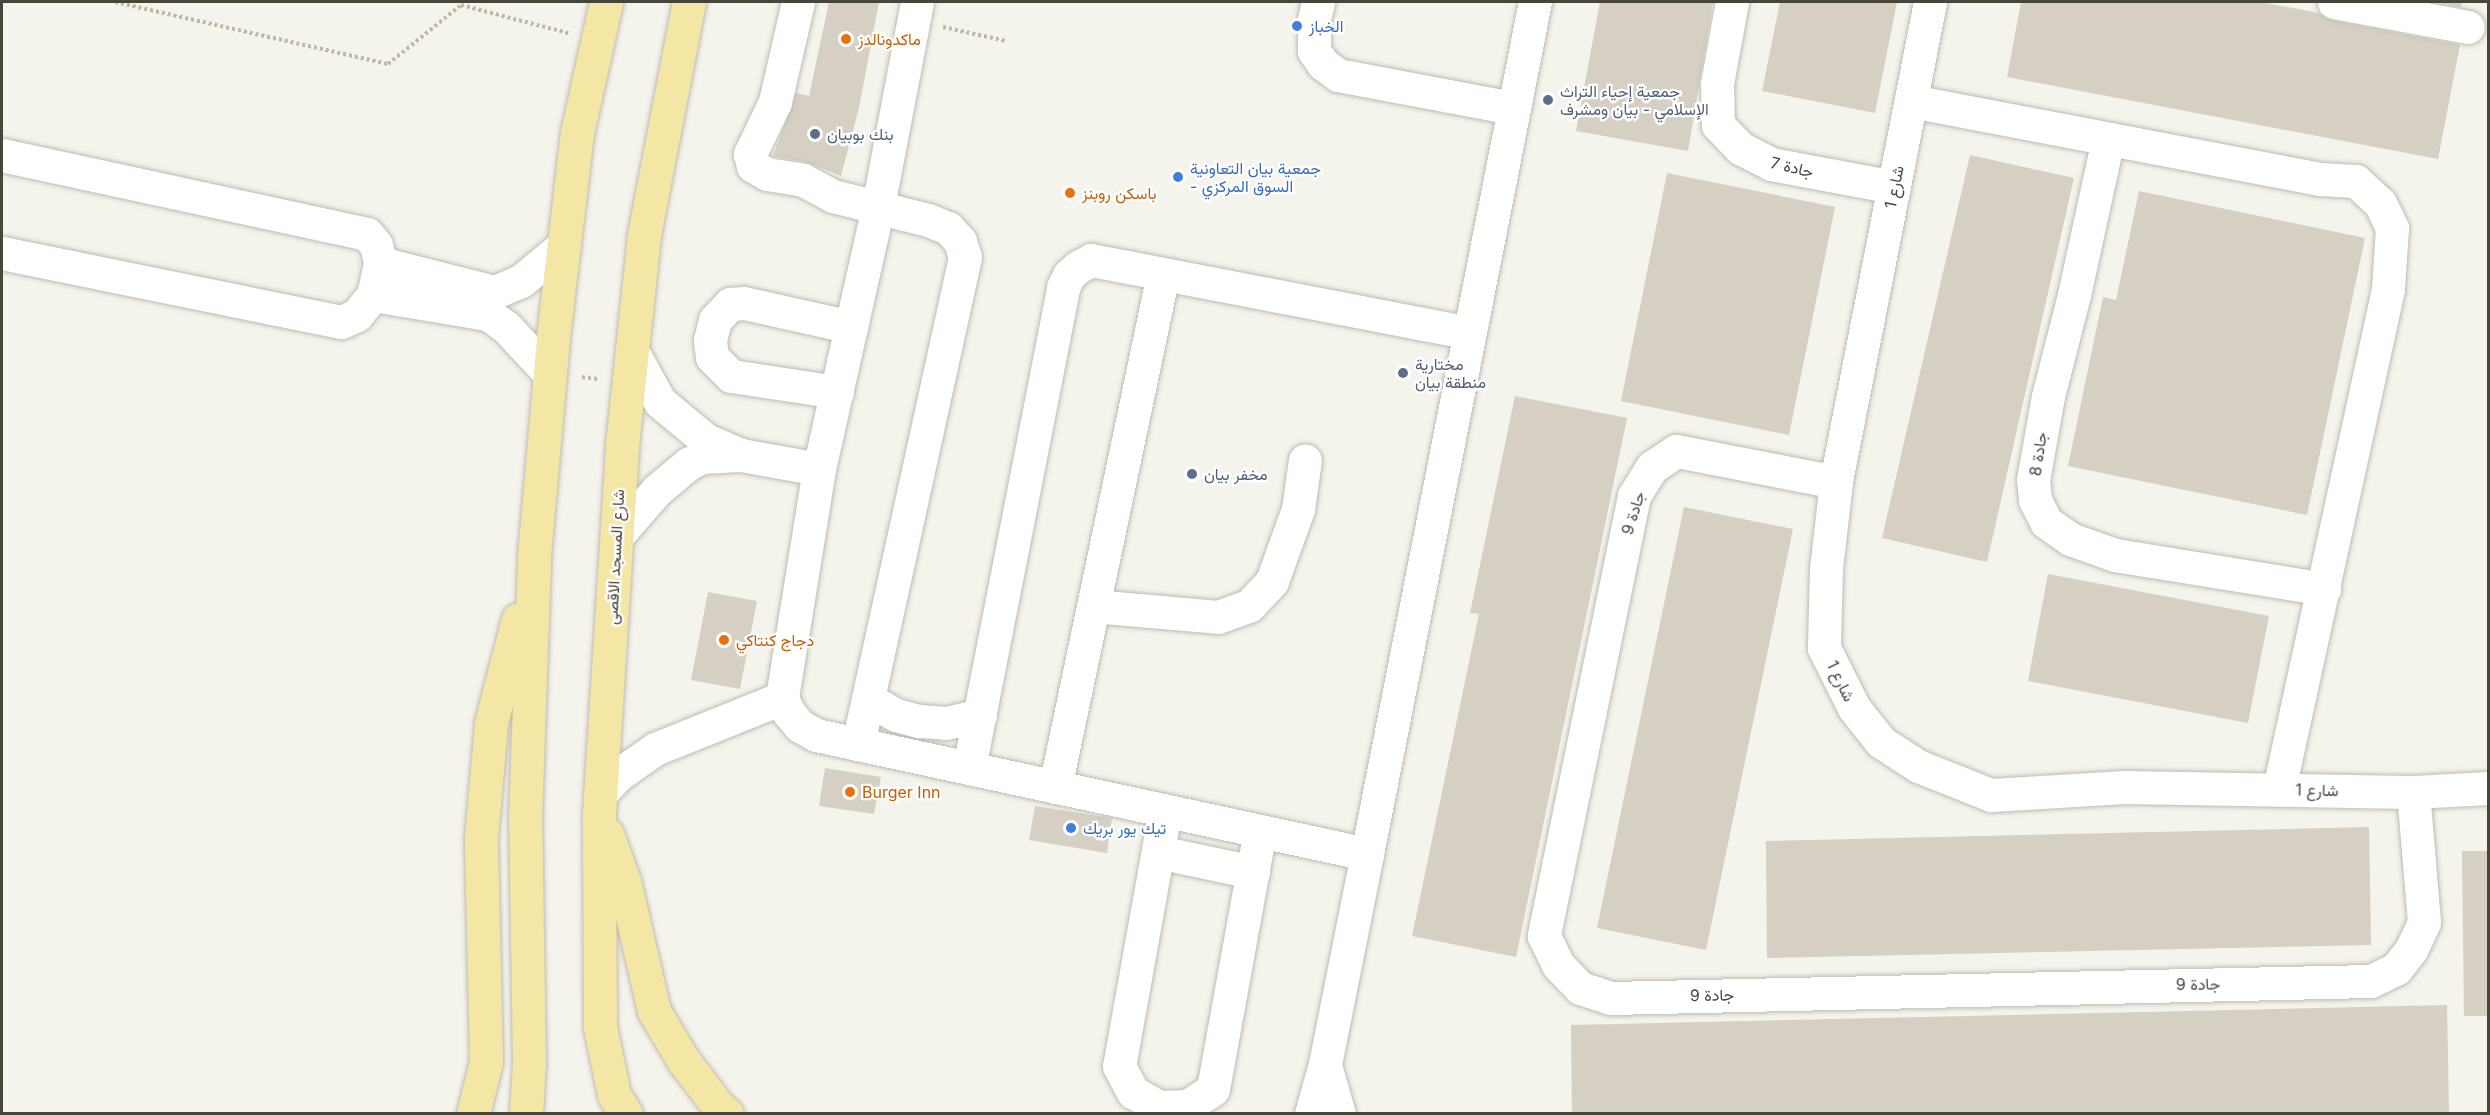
<!DOCTYPE html>
<meta charset="utf-8">
<style>
body{margin:0}
#map{position:relative;width:2490px;height:1115px;overflow:hidden;background:#f4f3ec;font-family:Inter,Vazirmatn,sans-serif}
div>[style]{position:absolute}
.building>*{inset:0;background:#d5d0c3}
.path>*{height:4px;margin-top:-2px;transform-origin:0;background:repeating-linear-gradient(90deg,#bfb9a2 0 3px,transparent 0 6px)}
.roads{filter:drop-shadow(0 0 2px #bfbcb0) drop-shadow(0 0 2px #bfbcb0)}
.minor>*{height:33px;margin:-16.5px;padding:0 16.5px;transform-origin:16.5px;border-radius:16.5px;background:#fff}
.major>*{height:33px;margin:-16.5px;padding:0 16.5px;transform-origin:16.5px;border-radius:16.5px;background:#f4e7a6}
.dots>*{width:16px;height:16px;translate:-50% -50%;box-sizing:border-box;border:3px solid #fff;border-radius:50%}
span{translate:-50% -50%;white-space:nowrap;text-align:center;line-height:1.15;-webkit-text-stroke:4.5px #fff;paint-order:stroke}
.shop-label{font-size:16px;color:#366cbe}
.left{translate:0 -50%;text-align:left}
.food-label{font-size:16px;color:#c56008}
.service-label{font-size:16px;color:#4e5e75}
.street-label{font-size:16px;color:#48453a}
.frame{position:absolute;inset:0;border:3px solid #48453a;pointer-events:none}
</style>
<div id="map">
<div class="building">
<i style="clip-path:polygon(829px 2px,879px 2px,859px 108px,841px 176px,806px 162px,773px 156px,796px 93px,809px 96px)"></i>
<i style="clip-path:polygon(1600px 2px,1713px 2px,1688px 151px,1576px 131px)"></i>
<i style="clip-path:polygon(1780px 2px,1897px 2px,1875px 113px,1762px 91px)"></i>
<i style="clip-path:polygon(2021px 2px,2260px 2px,2319px 13px,2331px 20px,2460px 45px,2438px 159px,2007px 77px)"></i>
<i style="clip-path:polygon(2434px 2px,2462px 2px,2461px 7px)"></i>
<i style="clip-path:polygon(1970px 155px,2074px 178px,1987px 562px,1882px 538px)"></i>
<i style="clip-path:polygon(1667px 173px,1835px 207px,1789px 435px,1621px 401px)"></i>
<i style="clip-path:polygon(2139px 191px,2365px 238px,2307px 515px,2068px 466px,2103px 297px,2116px 300px)"></i>
<i style="clip-path:polygon(1515px 396px,1627px 418px,1516px 957px,1412px 936px,1479px 614px,1470px 613px)"></i>
<i style="clip-path:polygon(1684px 507px,1793px 529px,1706px 950px,1597px 928px)"></i>
<i style="clip-path:polygon(2048px 574px,2269px 616px,2248px 723px,2028px 681px)"></i>
<i style="clip-path:polygon(708px 592px,757px 601px,740px 689px,691px 680px)"></i>
<i style="clip-path:polygon(825px 768px,881px 777px,874px 814px,819px 806px)"></i>
<i style="clip-path:polygon(1035px 806px,1112px 818px,1107px 853px,1029px 840px)"></i>
<i style="clip-path:polygon(2369px 827px,2371px 945px,1767px 958px,1766px 841px)"></i>
<i style="clip-path:polygon(2462px 851px,2488px 851px,2488px 1016px,2464px 1016px)"></i>
<i style="clip-path:polygon(2447px 1005px,2449px 1113px,1572px 1113px,1571px 1025px)"></i>
</div>
<div class="path">
<i style="left:115px;top:2px;width:280px;rotate:12.8deg"></i>
<i style="left:388px;top:64px;width:94px;rotate:-38.9deg"></i>
<i style="left:461px;top:5px;width:111px;rotate:14.7deg"></i>
<i style="left:943px;top:27px;width:65px;rotate:12.5deg"></i>
<i style="left:582px;top:377px;width:16px;rotate:7deg"></i>
</div>
<div class="roads">
<div class="minor">
<i style="left:798px;top:2px;width:103px;rotate:103deg"></i>
<i style="left:775px;top:102px;width:58px;rotate:115.7deg"></i>
<i style="left:750px;top:154px;width:12px;rotate:76deg"></i>
<i style="left:753px;top:166px;width:16px;rotate:30deg"></i>
<i style="left:767px;top:174px;width:36px;rotate:9deg"></i>
<i style="left:803px;top:180px;width:34px;rotate:28deg"></i>
<i style="left:833px;top:196px;width:98px;rotate:14.2deg"></i>
<i style="left:928px;top:220px;width:22px;rotate:22deg"></i>
<i style="left:948px;top:228px;width:18px;rotate:47deg"></i>
<i style="left:960px;top:241px;width:17px;rotate:73deg"></i>
<i style="left:965px;top:257px;width:499px;rotate:102.4deg"></i>
<i style="left:917px;top:2px;width:209px;rotate:100.8deg"></i>
<i style="left:878px;top:207px;width:269px;rotate:102.7deg"></i>
<i style="left:819px;top:469px;width:232px;rotate:99.2deg"></i>
<i style="left:782px;top:698px;width:17px;rotate:65deg"></i>
<i style="left:789px;top:713px;width:17px;rotate:50deg"></i>
<i style="left:800px;top:726px;width:18px;rotate:29deg"></i>
<i style="left:816px;top:735px;width:564px;rotate:12.19deg"></i>
<i style="left:1318px;top:2px;width:18px;rotate:103deg"></i>
<i style="left:1314px;top:20px;width:31px;rotate:90deg"></i>
<i style="left:1314px;top:51px;width:16px;rotate:55deg"></i>
<i style="left:1323px;top:64px;width:19px;rotate:36deg"></i>
<i style="left:1338px;top:75px;width:178px;rotate:10.7deg"></i>
<i style="left:1732px;top:2px;width:83px;rotate:100.4deg"></i>
<i style="left:1717px;top:84px;width:41px;rotate:88.6deg"></i>
<i style="left:1718px;top:125px;width:32px;rotate:46deg"></i>
<i style="left:1740px;top:148px;width:35px;rotate:27deg"></i>
<i style="left:1771px;top:164px;width:125px;rotate:10.6deg"></i>
<i style="left:1930px;top:2px;width:489px;rotate:101.1deg"></i>
<i style="left:1836px;top:482px;width:88px;rotate:96.6deg"></i>
<i style="left:1826px;top:569px;width:79px;rotate:91.5deg"></i>
<i style="left:1824px;top:648px;width:67px;rotate:63.4deg"></i>
<i style="left:1854px;top:708px;width:43px;rotate:51.5deg"></i>
<i style="left:1881px;top:742px;width:44px;rotate:33deg"></i>
<i style="left:1918px;top:766px;width:79px;rotate:21.7deg"></i>
<i style="left:1991px;top:795px;width:134px;rotate:-3.4deg"></i>
<i style="left:2125px;top:787px;width:288px;rotate:1deg"></i>
<i style="left:2413px;top:792px;width:75px;rotate:-3.1deg"></i>
<i style="left:2334px;top:2px;width:136px;rotate:10.6deg"></i>
<i style="left:1911px;top:101px;width:415px;rotate:10.8deg"></i>
<i style="left:2319px;top:179px;width:37px;rotate:3deg"></i>
<i style="left:2356px;top:181px;width:33px;rotate:43deg"></i>
<i style="left:2380px;top:203px;width:28px;rotate:64deg"></i>
<i style="left:2392px;top:228px;width:61px;rotate:93.8deg"></i>
<i style="left:2388px;top:289px;width:512px;rotate:102.3deg"></i>
<i style="left:2108px;top:139px;width:160px;rotate:102.3deg"></i>
<i style="left:2074px;top:295px;width:104px;rotate:104.4deg"></i>
<i style="left:2048px;top:396px;width:85px;rotate:100.1deg"></i>
<i style="left:2033px;top:480px;width:20px;rotate:84deg"></i>
<i style="left:2035px;top:500px;width:25px;rotate:63deg"></i>
<i style="left:2046px;top:522px;width:29px;rotate:35deg"></i>
<i style="left:2070px;top:539px;width:48px;rotate:19.6deg"></i>
<i style="left:2115px;top:555px;width:212px;rotate:9.2deg"></i>
<i style="left:2px;top:155px;width:373px;rotate:12.2deg"></i>
<i style="left:367px;top:234px;width:14px;rotate:51deg"></i>
<i style="left:376px;top:245px;width:18px;rotate:77deg"></i>
<i style="left:380px;top:263px;width:33px;rotate:102deg"></i>
<i style="left:373px;top:295px;width:26px;rotate:129deg"></i>
<i style="left:357px;top:315px;width:17px;rotate:156deg"></i>
<i style="left:341px;top:322px;width:346px;rotate:-168.5deg"></i>
<i style="left:380px;top:263px;width:119px;rotate:14.2deg"></i>
<i style="left:495px;top:292px;width:28px;rotate:-23deg"></i>
<i style="left:521px;top:281px;width:56px;rotate:-39.9deg"></i>
<i style="left:373px;top:295px;width:117px;rotate:9.4deg"></i>
<i style="left:488px;top:314px;width:22px;rotate:36deg"></i>
<i style="left:506px;top:327px;width:64px;rotate:46.9deg"></i>
<i style="left:632px;top:351px;width:58px;rotate:61.2deg"></i>
<i style="left:660px;top:402px;width:60px;rotate:39.6deg"></i>
<i style="left:706px;top:440px;width:38px;rotate:23deg"></i>
<i style="left:741px;top:455px;width:79px;rotate:10.2deg"></i>
<i style="left:837px;top:392px;width:107px;rotate:-171.4deg"></i>
<i style="left:731px;top:376px;width:27px;rotate:-135deg"></i>
<i style="left:712px;top:357px;width:17px;rotate:-97deg"></i>
<i style="left:710px;top:340px;width:21px;rotate:-76deg"></i>
<i style="left:715px;top:320px;width:22px;rotate:-47deg"></i>
<i style="left:730px;top:304px;width:14px;rotate:-4deg"></i>
<i style="left:744px;top:303px;width:110px;rotate:12.6deg"></i>
<i style="left:1836px;top:482px;width:163px;rotate:-169deg"></i>
<i style="left:1676px;top:451px;width:29px;rotate:146deg"></i>
<i style="left:1652px;top:467px;width:34px;rotate:122deg"></i>
<i style="left:1634px;top:496px;width:449px;rotate:101.6deg"></i>
<i style="left:1544px;top:936px;width:32px;rotate:64deg"></i>
<i style="left:1558px;top:965px;width:32px;rotate:46deg"></i>
<i style="left:1580px;top:988px;width:32px;rotate:18deg"></i>
<i style="left:1610px;top:998px;width:761px;rotate:-1.28deg"></i>
<i style="left:2371px;top:981px;width:28px;rotate:-26deg"></i>
<i style="left:2396px;top:969px;width:24px;rotate:-52deg"></i>
<i style="left:2411px;top:950px;width:31px;rotate:-65deg"></i>
<i style="left:2424px;top:922px;width:130px;rotate:-94.8deg"></i>
<i style="left:617px;top:536px;width:61px;rotate:-49deg"></i>
<i style="left:657px;top:490px;width:40px;rotate:-40deg"></i>
<i style="left:688px;top:464px;width:16px;rotate:-27deg"></i>
<i style="left:702px;top:457px;width:37px;rotate:-3deg"></i>
<i style="left:1093px;top:606px;width:125px;rotate:5deg"></i>
<i style="left:1218px;top:617px;width:33px;rotate:-20deg"></i>
<i style="left:1249px;top:606px;width:34px;rotate:-47deg"></i>
<i style="left:1272px;top:581px;width:77px;rotate:-70.1deg"></i>
<i style="left:1298px;top:509px;width:49px;rotate:-81.9deg"></i>
<i style="left:868px;top:699px;width:32px;rotate:30deg"></i>
<i style="left:896px;top:715px;width:24px;rotate:15deg"></i>
<i style="left:919px;top:721px;width:27px;rotate:4deg"></i>
<i style="left:946px;top:723px;width:35px;rotate:-13deg"></i>
<i style="left:969px;top:768px;width:490px;rotate:-78.9deg"></i>
<i style="left:1063px;top:287px;width:13px;rotate:-63deg"></i>
<i style="left:1069px;top:275px;width:12px;rotate:-42deg"></i>
<i style="left:1078px;top:267px;width:15px;rotate:-28deg"></i>
<i style="left:1091px;top:260px;width:385px;rotate:10.9deg"></i>
<i style="left:1055px;top:787px;width:524px;rotate:-78.11deg"></i>
<i style="left:601px;top:793px;width:25px;rotate:-47deg"></i>
<i style="left:618px;top:775px;width:45px;rotate:-35.1deg"></i>
<i style="left:655px;top:749px;width:137px;rotate:-21.9deg"></i>
<i style="left:1165px;top:811px;width:259px;rotate:100.2deg"></i>
<i style="left:1119px;top:1066px;width:30px;rotate:62deg"></i>
<i style="left:1133px;top:1092px;width:30px;rotate:30deg"></i>
<i style="left:1159px;top:1107px;width:29px;rotate:-2deg"></i>
<i style="left:1188px;top:1106px;width:30px;rotate:-34deg"></i>
<i style="left:1213px;top:1089px;width:262px;rotate:-79.7deg"></i>
<i style="left:1158px;top:852px;width:97px;rotate:11.9deg"></i>
<i style="left:1325px;top:1065px;width:51px;rotate:74.1deg"></i>
<i style="left:1311px;top:1114px;width:52px;rotate:-74.4deg"></i>
<i style="left:1325px;top:1064px;width:214px;rotate:-78.7deg"></i>
<i style="left:1367px;top:854px;width:868px;rotate:-78.85deg"></i>
</div>
<div class="major">
<i style="left:607px;top:834px;width:50px;rotate:70.1deg"></i>
<i style="left:624px;top:881px;width:133px;rotate:77deg"></i>
<i style="left:654px;top:1011px;width:57px;rotate:59.4deg"></i>
<i style="left:683px;top:1060px;width:58px;rotate:52.7deg"></i>
<i style="left:718px;top:1106px;width:12px;rotate:42deg"></i>
<i style="left:473px;top:1114px;width:54px;rotate:-76deg"></i>
<i style="left:486px;top:1062px;width:224px;rotate:-91.3deg"></i>
<i style="left:481px;top:838px;width:115px;rotate:-85deg"></i>
<i style="left:491px;top:723px;width:107px;rotate:-75.4deg"></i>
<i style="left:526px;top:1114px;width:51px;rotate:-86.6deg"></i>
<i style="left:529px;top:1063px;width:244px;rotate:-90.9deg"></i>
<i style="left:525px;top:819px;width:263px;rotate:-88deg"></i>
<i style="left:534px;top:556px;width:220px;rotate:-85deg"></i>
<i style="left:553px;top:337px;width:205px;rotate:-83.3deg"></i>
<i style="left:577px;top:133px;width:134px;rotate:-77.5deg"></i>
<i style="left:626px;top:1114px;width:22px;rotate:-122deg"></i>
<i style="left:614px;top:1095px;width:69px;rotate:-101.6deg"></i>
<i style="left:600px;top:1027px;width:213px;rotate:-90.3deg"></i>
<i style="left:599px;top:814px;width:370px;rotate:-86.4deg"></i>
<i style="left:622px;top:445px;width:211px;rotate:-84deg"></i>
<i style="left:644px;top:235px;width:237px;rotate:-79.1deg"></i>
</div>
</div>
<div class="dots">
<i style="left:1297px;top:26px;background:#3f7fe0"></i>
<i style="left:846px;top:39px;background:#e8710a"></i>
<i style="left:1548px;top:100px;background:#5c6f8a"></i>
<i style="left:815px;top:134px;background:#5c6f8a"></i>
<i style="left:1178px;top:177px;background:#3f7fe0"></i>
<i style="left:1070px;top:193px;background:#e8710a"></i>
<i style="left:1403px;top:373px;background:#5c6f8a"></i>
<i style="left:1192px;top:474px;background:#5c6f8a"></i>
<i style="left:724px;top:640px;background:#e8710a"></i>
<i style="left:850px;top:792px;background:#e8710a"></i>
<i style="left:1071px;top:828px;background:#3f7fe0"></i>
</div>
<div class="shop-label">
<span class="left" style="left:1309px;top:26px">الخباز</span>
<span class="left" style="left:1190px;top:177px">جمعية بيان التعاونية<br>- السوق المركزي</span>
<span class="left" style="left:1083px;top:828px">تيك يور بريك</span>
</div>
<div class="food-label">
<span class="left" style="left:858px;top:39px">ماكدونالدز</span>
<span class="left" style="left:1082px;top:193px">باسكن روبنز</span>
<span class="left" style="left:736px;top:640px">دجاج كنتاكي</span>
<span class="left" style="left:862px;top:792px">Burger Inn</span>
</div>
<div class="service-label">
<span class="left" style="left:1560px;top:100px">جمعية إحياء التراث<br>الإسلامي - بيان ومشرف</span>
<span class="left" style="left:827px;top:134px">بنك بوبيان</span>
<span class="left" style="left:1415px;top:373px">مختارية<br>منطقة بيان</span>
<span class="left" style="left:1204px;top:474px">مخفر بيان</span>
</div>
<div class="street-label">
<span style="left:1792px;top:167px;rotate:13deg">جادة 7</span>
<span style="left:1894px;top:187px;rotate:-79deg">شارع 1</span>
<span style="left:2038px;top:454px;rotate:-82deg">جادة 8</span>
<span style="left:1633px;top:513px;rotate:-73deg">جادة 9</span>
<span style="left:615px;top:557px;rotate:-87deg">شارع المسجد الاقصى</span>
<span style="left:1841px;top:681px;rotate:64deg">شارع 1</span>
<span style="left:2317px;top:790px;rotate:1deg">شارع 1</span>
<span style="left:2198px;top:984px;rotate:-1deg">جادة 9</span>
<span style="left:1712px;top:995px;rotate:-1deg">جادة 9</span>
</div>
<div class="frame"></div>
</div>
